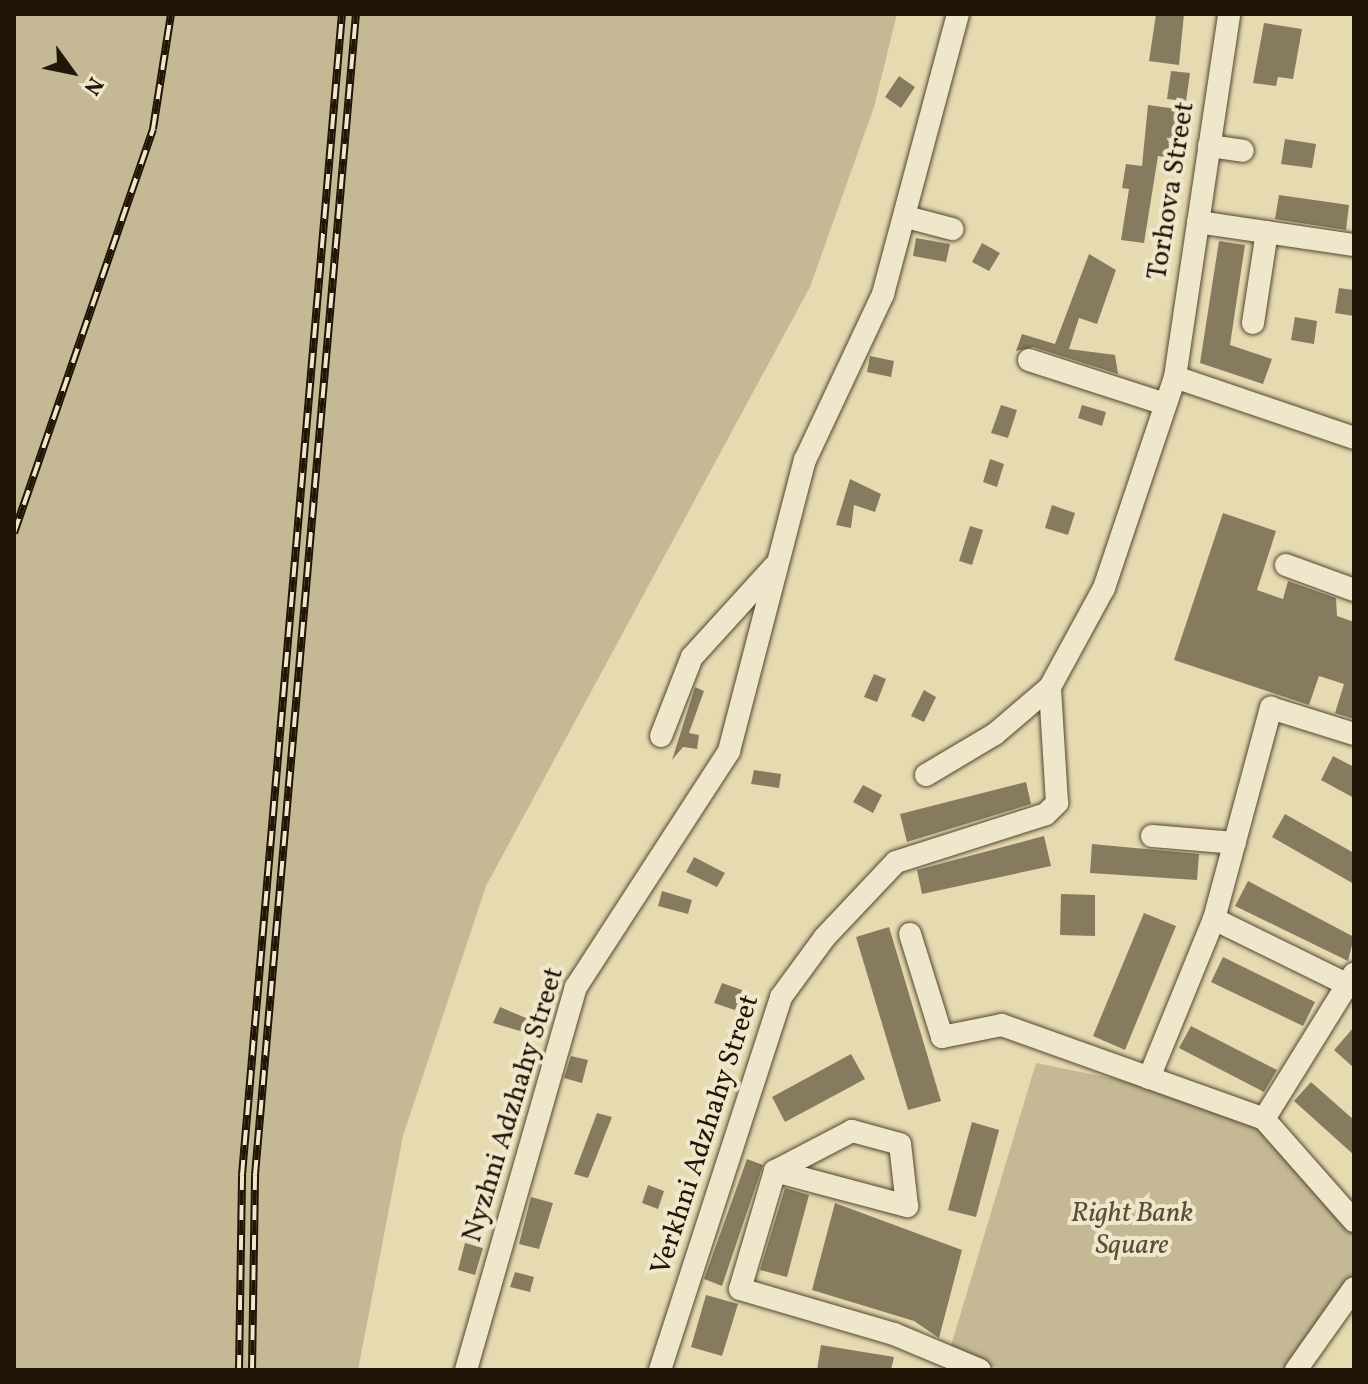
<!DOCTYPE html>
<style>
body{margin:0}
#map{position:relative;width:1368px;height:1384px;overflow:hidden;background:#e6dab1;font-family:Vollkorn,serif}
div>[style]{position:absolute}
.green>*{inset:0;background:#c4b994}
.building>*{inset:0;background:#877b5f}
.roads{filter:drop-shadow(0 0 2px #524631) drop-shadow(0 0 2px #524631)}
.minor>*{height:22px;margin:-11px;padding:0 11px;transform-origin:11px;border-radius:11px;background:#efe7cc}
.rail>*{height:8px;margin-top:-4px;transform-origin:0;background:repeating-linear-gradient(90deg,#efe7cc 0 15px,#201506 0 30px);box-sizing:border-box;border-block:2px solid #201506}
span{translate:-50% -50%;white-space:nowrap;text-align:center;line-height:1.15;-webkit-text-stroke:8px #efe7cc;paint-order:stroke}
.street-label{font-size:28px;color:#201506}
.park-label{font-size:28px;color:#594e38;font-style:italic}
.frame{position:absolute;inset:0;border:16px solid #201506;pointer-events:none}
.north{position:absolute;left:32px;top:32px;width:80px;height:80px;-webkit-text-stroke:6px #efe7cc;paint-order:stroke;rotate:123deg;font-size:22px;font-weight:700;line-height:32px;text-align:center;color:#201506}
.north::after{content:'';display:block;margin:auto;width:28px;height:36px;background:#201506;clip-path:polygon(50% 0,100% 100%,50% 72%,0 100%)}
</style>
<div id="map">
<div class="green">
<i style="clip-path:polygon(14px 14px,897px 14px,874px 107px,810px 287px,486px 886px,403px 1136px,358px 1370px,14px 1370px)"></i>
<i style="clip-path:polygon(1036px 1063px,1130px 1082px,1257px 1127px,1354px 1234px,1354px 1287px,1294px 1370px,1001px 1370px,950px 1349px)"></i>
</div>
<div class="building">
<i style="clip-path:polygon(1156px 14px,1184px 14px,1179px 65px,1149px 61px)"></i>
<i style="clip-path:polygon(1264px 23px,1302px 29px,1293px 79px,1278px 77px,1276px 86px,1253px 83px)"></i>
<i style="clip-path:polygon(1171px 71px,1190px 73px,1186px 101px,1167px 99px)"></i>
<i style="clip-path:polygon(899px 76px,915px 87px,901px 108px,885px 97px)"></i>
<i style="clip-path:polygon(1148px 105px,1177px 109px,1171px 158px,1158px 156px,1144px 243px,1121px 240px,1129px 189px,1122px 188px,1126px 164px,1142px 166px)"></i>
<i style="clip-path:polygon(1285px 139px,1316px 144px,1312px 168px,1281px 164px)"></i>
<i style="clip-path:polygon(1279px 195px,1349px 205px,1346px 230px,1275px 219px)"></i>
<i style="clip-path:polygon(916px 238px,950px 244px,946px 262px,913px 256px)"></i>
<i style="clip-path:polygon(1219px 241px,1245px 245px,1230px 345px,1272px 359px,1263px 384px,1200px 363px)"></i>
<i style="clip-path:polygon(982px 243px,1000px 253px,989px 271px,972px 262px)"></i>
<i style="clip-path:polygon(1089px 254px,1116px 270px,1097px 324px,1079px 318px,1069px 349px,1115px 355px,1118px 374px,1033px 347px,1016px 351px,1022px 334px,1055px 344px)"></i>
<i style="clip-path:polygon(1339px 288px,1354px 290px,1354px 316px,1335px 313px)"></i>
<i style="clip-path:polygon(1295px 317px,1317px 321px,1314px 344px,1291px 340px)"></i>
<i style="clip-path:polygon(870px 356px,894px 361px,891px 377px,867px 372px)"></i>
<i style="clip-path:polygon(1001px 405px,1017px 410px,1008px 438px,991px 433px)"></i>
<i style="clip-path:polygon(1082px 405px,1106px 412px,1102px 426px,1078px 418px)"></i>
<i style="clip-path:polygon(990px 459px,1004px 464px,997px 487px,983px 482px)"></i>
<i style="clip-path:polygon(850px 479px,881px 494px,875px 512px,854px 505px,851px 528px,836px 525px)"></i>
<i style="clip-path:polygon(1052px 505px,1075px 513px,1068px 535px,1045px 528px)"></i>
<i style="clip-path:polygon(1223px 513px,1276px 531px,1257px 590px,1283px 599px,1288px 581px,1336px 598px,1337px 616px,1354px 622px,1354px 719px,1335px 713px,1344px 684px,1319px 676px,1309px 705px,1174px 660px)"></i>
<i style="clip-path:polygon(970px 526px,983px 530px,972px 565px,959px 561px)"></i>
<i style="clip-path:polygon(874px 674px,886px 679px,877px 702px,864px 697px)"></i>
<i style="clip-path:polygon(695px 687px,704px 691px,689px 733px,699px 735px,697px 749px,683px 747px,672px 760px)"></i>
<i style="clip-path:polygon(924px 690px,936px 697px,924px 722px,911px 716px)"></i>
<i style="clip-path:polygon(1333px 756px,1354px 767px,1354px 798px,1321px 780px)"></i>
<i style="clip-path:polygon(754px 770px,781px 774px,779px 788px,751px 784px)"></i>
<i style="clip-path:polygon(1026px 782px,1031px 804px,907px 842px,900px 814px)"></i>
<i style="clip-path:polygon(863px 785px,882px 795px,873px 813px,853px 802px)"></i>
<i style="clip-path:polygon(1285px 814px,1354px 853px,1354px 884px,1272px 837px)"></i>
<i style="clip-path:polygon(1044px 836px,1051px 866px,922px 894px,917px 870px)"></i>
<i style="clip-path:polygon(1092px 844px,1199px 854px,1197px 880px,1090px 873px)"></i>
<i style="clip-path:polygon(694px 857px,725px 873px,717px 887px,686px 872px)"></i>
<i style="clip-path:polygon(1248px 881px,1354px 937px,1348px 961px,1235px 906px)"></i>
<i style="clip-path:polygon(662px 891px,692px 900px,688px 914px,658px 906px)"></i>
<i style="clip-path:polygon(1061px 894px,1095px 895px,1095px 936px,1060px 935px)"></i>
<i style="clip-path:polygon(1144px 913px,1176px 926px,1125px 1050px,1093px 1036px)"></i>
<i style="clip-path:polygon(889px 927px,941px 1101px,908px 1110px,856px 937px)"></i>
<i style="clip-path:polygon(1223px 957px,1315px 1002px,1303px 1026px,1211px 982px)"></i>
<i style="clip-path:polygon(722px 983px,742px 990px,735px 1010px,714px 1003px)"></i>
<i style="clip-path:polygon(500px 1007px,533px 1021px,527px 1033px,493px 1023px)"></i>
<i style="clip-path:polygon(1191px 1026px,1277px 1070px,1264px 1092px,1179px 1048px)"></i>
<i style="clip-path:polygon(1354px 1027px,1354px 1068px,1334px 1050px)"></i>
<i style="clip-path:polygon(851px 1054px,865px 1079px,785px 1122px,772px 1097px)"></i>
<i style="clip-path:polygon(571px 1056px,588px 1060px,582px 1083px,564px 1078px)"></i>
<i style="clip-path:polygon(1311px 1082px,1354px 1120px,1354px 1155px,1294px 1101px)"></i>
<i style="clip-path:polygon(597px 1113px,612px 1117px,588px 1178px,574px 1174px)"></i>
<i style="clip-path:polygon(972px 1122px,999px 1130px,976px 1217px,948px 1210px)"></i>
<i style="clip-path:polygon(747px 1159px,763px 1165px,722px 1286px,704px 1279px)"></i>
<i style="clip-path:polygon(648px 1185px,664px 1191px,658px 1209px,642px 1203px)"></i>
<i style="clip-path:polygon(785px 1188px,809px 1195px,787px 1277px,760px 1270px)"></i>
<i style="clip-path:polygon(531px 1197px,553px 1203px,539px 1249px,519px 1244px)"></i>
<i style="clip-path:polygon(835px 1203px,962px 1250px,939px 1338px,914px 1321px,812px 1290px)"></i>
<i style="clip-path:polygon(465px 1243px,483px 1248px,475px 1275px,458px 1270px)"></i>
<i style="clip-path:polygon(515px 1272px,534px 1277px,530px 1292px,510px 1287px)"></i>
<i style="clip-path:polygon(706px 1295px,738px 1304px,722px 1356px,691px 1347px)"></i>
<i style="clip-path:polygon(821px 1345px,894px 1357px,891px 1370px,817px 1370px)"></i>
</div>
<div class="roads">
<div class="minor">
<i style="left:1209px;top:146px;width:34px;rotate:8deg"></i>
<i style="left:906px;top:217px;width:48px;rotate:14.6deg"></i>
<i style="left:1198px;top:222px;width:158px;rotate:8.4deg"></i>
<i style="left:1253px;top:323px;width:92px;rotate:-81.3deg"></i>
<i style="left:1029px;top:360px;width:143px;rotate:17.9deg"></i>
<i style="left:1175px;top:377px;width:189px;rotate:18.8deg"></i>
<i style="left:1286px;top:565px;width:72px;rotate:20.2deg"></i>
<i style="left:661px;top:736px;width:85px;rotate:-68.6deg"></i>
<i style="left:692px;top:657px;width:122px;rotate:-47.7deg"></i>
<i style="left:926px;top:775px;width:80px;rotate:-30.7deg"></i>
<i style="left:995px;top:734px;width:72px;rotate:-40.5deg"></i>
<i style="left:1152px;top:836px;width:83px;rotate:4.8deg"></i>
<i style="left:1214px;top:919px;width:156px;rotate:26.2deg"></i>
<i style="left:910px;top:934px;width:108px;rotate:72.7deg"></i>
<i style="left:942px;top:1037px;width:61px;rotate:-11.3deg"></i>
<i style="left:1002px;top:1025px;width:278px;rotate:19.7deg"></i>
<i style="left:1264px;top:1119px;width:136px;rotate:48.6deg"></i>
<i style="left:1149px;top:1078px;width:172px;rotate:-67.8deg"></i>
<i style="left:1214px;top:919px;width:219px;rotate:-74.9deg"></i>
<i style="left:1271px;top:708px;width:87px;rotate:17.4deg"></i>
<i style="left:1264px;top:1119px;width:171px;rotate:-58.2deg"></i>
<i style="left:775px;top:1171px;width:137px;rotate:14.9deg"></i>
<i style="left:907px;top:1206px;width:62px;rotate:-96.4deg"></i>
<i style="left:900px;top:1144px;width:50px;rotate:-164.8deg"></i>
<i style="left:852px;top:1131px;width:87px;rotate:152.5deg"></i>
<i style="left:775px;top:1171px;width:123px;rotate:106.5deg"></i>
<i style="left:740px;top:1289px;width:160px;rotate:16.3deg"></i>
<i style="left:894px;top:1334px;width:93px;rotate:22.7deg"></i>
<i style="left:466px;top:1370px;width:398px;rotate:-74deg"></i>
<i style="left:576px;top:987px;width:281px;rotate:-57deg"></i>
<i style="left:729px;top:751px;width:301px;rotate:-75.4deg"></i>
<i style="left:805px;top:460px;width:183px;rotate:-64.8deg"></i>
<i style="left:883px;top:294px;width:290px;rotate:-75deg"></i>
<i style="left:660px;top:1370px;width:392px;rotate:-72deg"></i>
<i style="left:781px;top:997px;width:74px;rotate:-53.7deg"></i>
<i style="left:825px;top:937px;width:103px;rotate:-46.6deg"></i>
<i style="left:896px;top:862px;width:157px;rotate:-17.7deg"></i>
<i style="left:1046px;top:814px;width:16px;rotate:-45deg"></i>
<i style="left:1057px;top:803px;width:116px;rotate:-93.5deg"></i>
<i style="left:1050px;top:687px;width:113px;rotate:-61.4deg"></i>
<i style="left:1104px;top:588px;width:223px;rotate:-71.4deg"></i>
<i style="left:1175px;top:377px;width:367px;rotate:-81.5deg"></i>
<i style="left:1296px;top:1370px;width:100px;rotate:-54.7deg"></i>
</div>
</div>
<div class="rail">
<i style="left:14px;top:533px;width:427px;rotate:-71deg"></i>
<i style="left:153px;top:129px;width:116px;rotate:-81.1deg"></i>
<i style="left:239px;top:1370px;width:195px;rotate:-89.1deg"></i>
<i style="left:242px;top:1175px;width:1165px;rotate:-85.08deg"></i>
<i style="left:252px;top:1370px;width:195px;rotate:-89.1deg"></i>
<i style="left:255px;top:1175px;width:1165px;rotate:-85.03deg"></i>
</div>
<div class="street-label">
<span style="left:1172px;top:191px;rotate:-81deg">Torhova Street</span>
<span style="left:514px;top:1105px;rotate:-73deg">Nyzhni Adzhahy Street</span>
<span style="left:706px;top:1135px;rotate:-72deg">Verkhni Adzhahy Street</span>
</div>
<div class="park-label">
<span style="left:1132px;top:1230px">Right Bank<br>Square</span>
</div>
<div class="frame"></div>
<div class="north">N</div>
</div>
